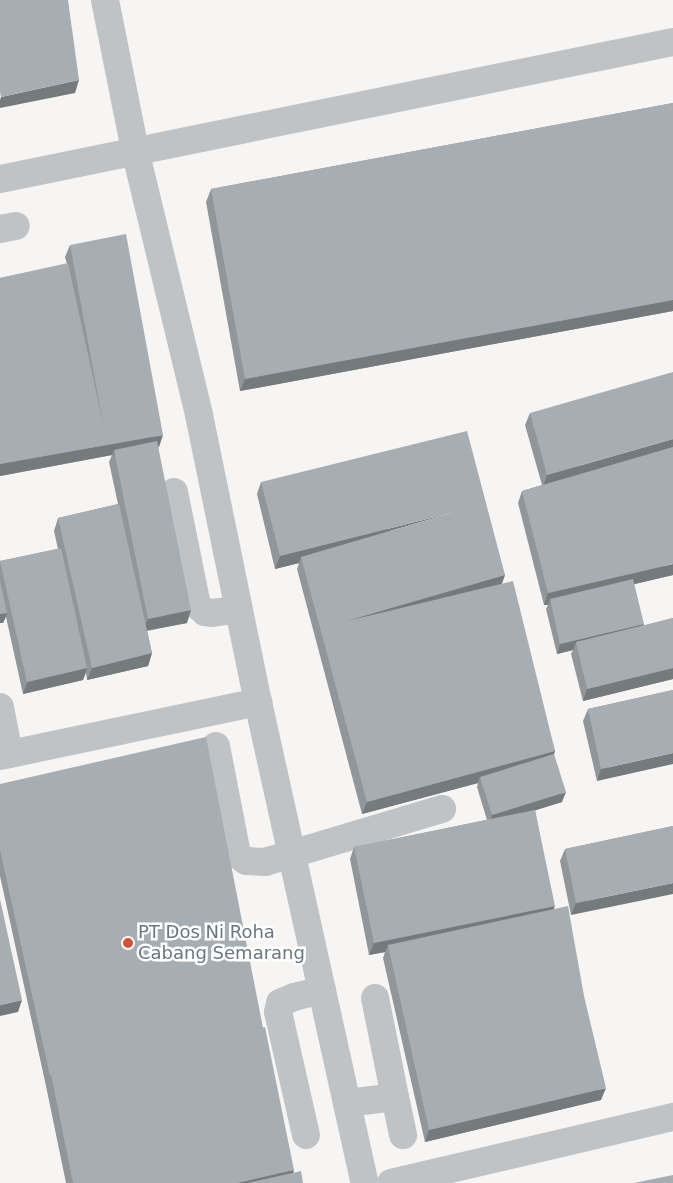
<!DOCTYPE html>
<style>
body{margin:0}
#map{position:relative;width:673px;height:1183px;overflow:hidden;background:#f6f5f3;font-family:"DejaVu Sans",sans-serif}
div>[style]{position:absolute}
.minor>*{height:28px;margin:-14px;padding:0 14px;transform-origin:14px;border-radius:14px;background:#bfc3c6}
.wall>*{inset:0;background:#90969a}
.shaded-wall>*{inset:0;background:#757a7d}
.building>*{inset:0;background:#a7aeb3}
.dots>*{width:14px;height:14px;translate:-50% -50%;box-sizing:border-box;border:2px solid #fff;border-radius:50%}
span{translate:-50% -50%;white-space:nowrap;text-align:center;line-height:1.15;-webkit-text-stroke:5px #fff;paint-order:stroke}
.poi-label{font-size:18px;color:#687781}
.left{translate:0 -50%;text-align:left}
</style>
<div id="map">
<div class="minor">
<i style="left:105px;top:0;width:153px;rotate:78.7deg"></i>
<i style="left:135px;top:150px;width:273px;rotate:76.4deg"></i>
<i style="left:199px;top:415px;width:293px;rotate:78.4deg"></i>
<i style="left:258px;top:702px;width:493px;rotate:77.5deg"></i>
<i style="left:0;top:179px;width:687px;rotate:-11.51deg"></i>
<i style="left:0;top:229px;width:16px;rotate:-11deg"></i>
<i style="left:174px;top:492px;width:115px;rotate:78.5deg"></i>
<i style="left:197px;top:605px;width:11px;rotate:41deg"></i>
<i style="left:205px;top:612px;width:7px;rotate:8deg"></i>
<i style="left:212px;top:613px;width:27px;rotate:-8deg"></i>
<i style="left:0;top:707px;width:48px;rotate:79.2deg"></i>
<i style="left:216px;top:746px;width:110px;rotate:79deg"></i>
<i style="left:237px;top:854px;width:11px;rotate:38deg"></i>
<i style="left:246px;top:861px;width:19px;rotate:3deg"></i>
<i style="left:265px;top:862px;width:185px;rotate:-16.7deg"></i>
<i style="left:0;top:756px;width:264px;rotate:-11.8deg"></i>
<i style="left:395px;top:1097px;width:39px;rotate:78deg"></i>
<i style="left:347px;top:1103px;width:48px;rotate:-7.1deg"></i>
<i style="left:395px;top:1097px;width:101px;rotate:-101.4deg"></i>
<i style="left:306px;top:1135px;width:126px;rotate:-102.8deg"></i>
<i style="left:278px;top:1012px;width:9px;rotate:-77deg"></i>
<i style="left:280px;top:1003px;width:15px;rotate:-23deg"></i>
<i style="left:294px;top:997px;width:29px;rotate:-14deg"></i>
<i style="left:391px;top:1183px;width:290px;rotate:-13.2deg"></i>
</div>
<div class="wall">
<i style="clip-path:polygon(673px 103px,673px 311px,240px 391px,206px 202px,211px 189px)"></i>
<i style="clip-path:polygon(70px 245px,159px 447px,158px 447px,187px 623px,147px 631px,152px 653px,148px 666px,87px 680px,86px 673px,83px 680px,23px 694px,6px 617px,3px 623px,0 623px,0 561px,58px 549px,54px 531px,58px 518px,118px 504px,109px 462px,112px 455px,0 476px,0 278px,67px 264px,65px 257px)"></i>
<i style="clip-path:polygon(530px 413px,673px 575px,634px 584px,643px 626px,673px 618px,673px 679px,583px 701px,571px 654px,573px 650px,557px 654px,546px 609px,548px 605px,544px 605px,518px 503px,522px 491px,542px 485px,525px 425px)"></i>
<i style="clip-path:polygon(261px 482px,505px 575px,502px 584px,555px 751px,554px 754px,562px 802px,535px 810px,554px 909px,601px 1100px,425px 1142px,383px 958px,385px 952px,369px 955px,350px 859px,354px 847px,487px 820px,477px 787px,478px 783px,362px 814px,297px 569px,299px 563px,275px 569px,257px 494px)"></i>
<i style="clip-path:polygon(673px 690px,597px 781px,583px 721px,588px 709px)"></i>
<i style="clip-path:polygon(0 784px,263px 1028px,293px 1172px,303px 1183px,66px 1183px,46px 1086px,0 876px)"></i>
<i style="clip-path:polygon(673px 826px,571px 915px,560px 861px,565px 849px)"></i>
</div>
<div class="shaded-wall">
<i style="clip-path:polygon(79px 80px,75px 93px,0 108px,0 100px,1px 97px)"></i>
<i style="clip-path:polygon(673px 300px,673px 311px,240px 391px,245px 379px)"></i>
<i style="clip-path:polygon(163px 435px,159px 447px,114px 455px,114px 450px,112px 455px,0 476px,0 464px)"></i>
<i style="clip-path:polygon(673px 439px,673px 450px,543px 487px,547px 475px)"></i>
<i style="clip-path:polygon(455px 512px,301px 557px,299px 563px,275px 569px,280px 556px)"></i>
<i style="clip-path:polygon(673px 564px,673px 575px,551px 604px,550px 599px,548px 605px,544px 605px,548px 593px)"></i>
<i style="clip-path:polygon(505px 575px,500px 587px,343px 622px)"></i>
<i style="clip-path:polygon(191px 610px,187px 623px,143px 631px,148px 619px)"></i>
<i style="clip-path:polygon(7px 613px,3px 623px,0 623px,0 614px)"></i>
<i style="clip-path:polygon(644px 624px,640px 634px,576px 642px,573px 650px,557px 654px,560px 644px)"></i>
<i style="clip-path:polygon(152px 653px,148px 666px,87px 680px,92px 668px)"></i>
<i style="clip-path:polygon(87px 668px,83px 680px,23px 694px,27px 682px)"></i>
<i style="clip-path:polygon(673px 668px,673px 679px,583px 701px,587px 689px)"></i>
<i style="clip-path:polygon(555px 751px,550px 764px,480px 777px,478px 783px,362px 814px,367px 802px)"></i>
<i style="clip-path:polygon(673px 753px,673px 764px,597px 781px,601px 769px)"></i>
<i style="clip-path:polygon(566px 792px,562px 802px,489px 825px,492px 815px)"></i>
<i style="clip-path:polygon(673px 883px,673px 894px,571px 915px,576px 903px)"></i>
<i style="clip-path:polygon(555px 906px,550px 918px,388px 945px,385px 952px,369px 955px,374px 943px)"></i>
<i style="clip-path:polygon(22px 1000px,18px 1012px,0 1016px,0 1005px)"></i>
<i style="clip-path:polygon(606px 1088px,601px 1100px,425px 1142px,429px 1130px)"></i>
<i style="clip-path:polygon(294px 1170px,290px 1182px,286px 1183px,237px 1183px)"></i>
</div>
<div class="building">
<i style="clip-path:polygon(0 0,68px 0,79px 80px,1px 97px,0 92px)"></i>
<i style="clip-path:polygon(673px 103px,673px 300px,245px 379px,211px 189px)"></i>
<i style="clip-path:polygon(126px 234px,163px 435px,0 464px,0 278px,68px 263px,104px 428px,70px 245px)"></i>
<i style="clip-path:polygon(673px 372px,673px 439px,547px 475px,530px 413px)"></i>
<i style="clip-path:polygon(467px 431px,505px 575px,343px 622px,513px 581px,555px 751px,367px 802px,301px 557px,455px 512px,280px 556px,261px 482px)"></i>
<i style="clip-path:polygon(157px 441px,191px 610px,148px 619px,114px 450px)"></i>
<i style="clip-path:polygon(673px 447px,673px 564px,548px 593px,522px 491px)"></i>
<i style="clip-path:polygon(119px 504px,152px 653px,92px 668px,58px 518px)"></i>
<i style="clip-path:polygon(61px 548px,87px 668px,27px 682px,0 561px)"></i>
<i style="clip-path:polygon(633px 579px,644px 624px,560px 644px,550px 599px)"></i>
<i style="clip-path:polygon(0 581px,7px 613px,0 614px)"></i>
<i style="clip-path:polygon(673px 618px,673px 668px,587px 689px,576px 642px)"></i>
<i style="clip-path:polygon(673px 690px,673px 753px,601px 769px,588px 709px)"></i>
<i style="clip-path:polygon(206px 737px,263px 1028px,51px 1074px,50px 1076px,0 850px,0 784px)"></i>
<i style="clip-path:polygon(554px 754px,566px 792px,492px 815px,480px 777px)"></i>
<i style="clip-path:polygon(535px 810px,555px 906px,374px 943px,354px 847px)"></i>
<i style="clip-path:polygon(673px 826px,673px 883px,576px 903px,565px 849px)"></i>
<i style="clip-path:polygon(0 899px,22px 1000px,0 1005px)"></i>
<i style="clip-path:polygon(568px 906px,584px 996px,606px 1088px,429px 1130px,388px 945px)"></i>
<i style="clip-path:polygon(265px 1027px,294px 1170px,237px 1183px,73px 1183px,51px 1074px)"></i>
<i style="clip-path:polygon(301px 1171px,303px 1183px,247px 1183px)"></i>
<i style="clip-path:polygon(673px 1175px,673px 1183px,634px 1183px)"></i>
</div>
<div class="dots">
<i style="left:128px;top:943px;background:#d25337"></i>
</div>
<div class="poi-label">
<span class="left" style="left:138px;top:943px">PT Dos Ni Roha<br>Cabang Semarang</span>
</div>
</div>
